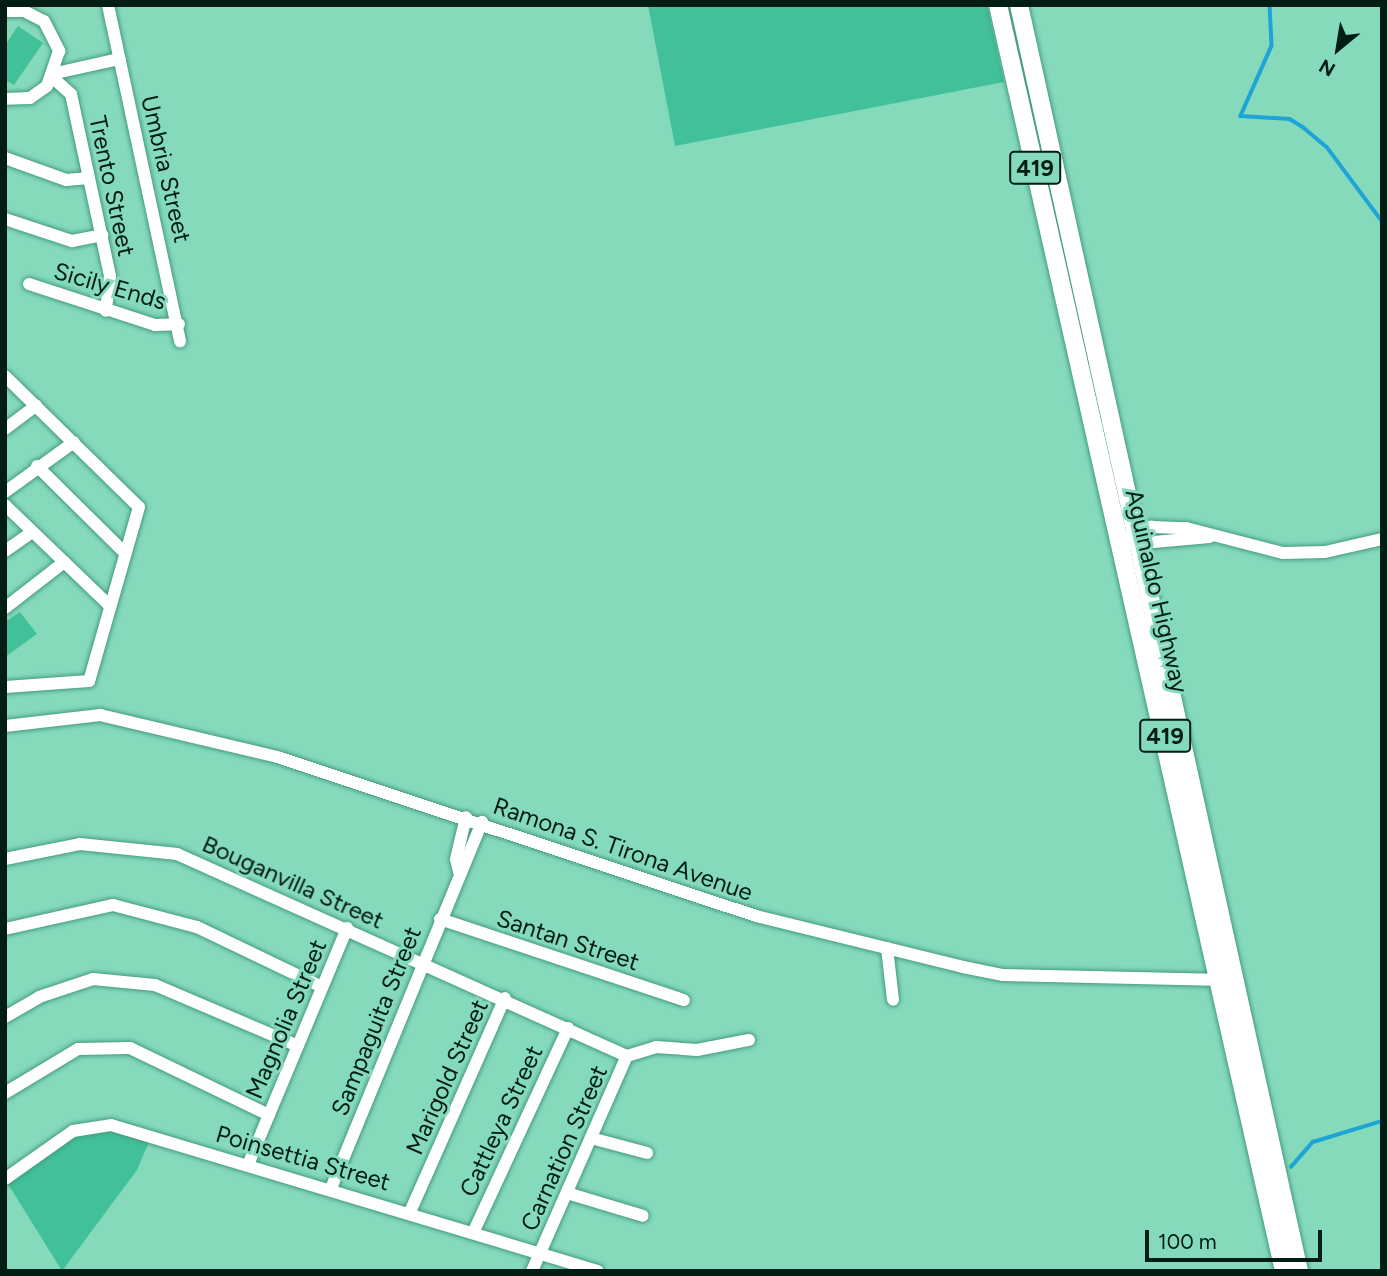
<!DOCTYPE html>
<style>
body{margin:0}
#map{position:relative;width:1387px;height:1276px;overflow:hidden;background:#85dabc;font-family:Figtree,sans-serif}
div>[style]{position:absolute}
.green>*{inset:0;background:#42c09a}
.stream>*{height:3.5px;margin:-1.75px;padding:0 1.75px;transform-origin:1.75px;border-radius:1.75px;background:#1ca5d6}
.roads{filter:drop-shadow(0 0 2px #459b7f) drop-shadow(0 0 2px #459b7f)}
.minor>*{height:12px;margin:-6px;padding:0 6px;transform-origin:6px;border-radius:6px;background:#fff}
.highway>*{height:18px;margin:-9px;padding:0 9px;transform-origin:9px;border-radius:9px;background:#fff}
span{translate:-50% -50%;white-space:nowrap;text-align:center;line-height:1.15;-webkit-text-stroke:6px #85dabc;paint-order:stroke}
.shield-label span{padding:2px 5px;background:#85dabc;border:2px solid;border-radius:5px;-webkit-text-stroke-width:0}
.shield-label{font-size:23px;color:#021d14;font-weight:700}
.street-label{font-size:24px;color:#021d14}
.frame{position:absolute;inset:0;border:7px solid #021d14;pointer-events:none}
.north{position:absolute;left:1303px;top:14px;width:70px;height:70px;-webkit-text-stroke:5px #85dabc;paint-order:stroke;rotate:210deg;font-size:19px;font-weight:700;line-height:28px;text-align:center;color:#021d14}
.north::after{content:'';display:block;margin:auto;width:24px;height:32px;background:#021d14;clip-path:polygon(50% 0,100% 100%,50% 72%,0 100%)}
.scale{position:absolute;left:1145px;top:1230px;width:177px;height:32px;box-sizing:border-box;border:4px solid #021d14;border-top:0;padding-left:9px;font-size:21px;line-height:24px;white-space:nowrap;color:#021d14;-webkit-text-stroke:5px #85dabc;paint-order:stroke}
</style>
<div id="map">
<div class="green">
<i style="clip-path:polygon(648px 5px,987px 5px,1004px 82px,675px 146px)"></i>
<i style="clip-path:polygon(18px 26px,43px 43px,14px 85px,5px 80px,5px 45px)"></i>
<i style="clip-path:polygon(20px 612px,37px 634px,5px 657px,5px 622px)"></i>
<i style="clip-path:polygon(111px 1125px,152px 1135px,137px 1170px,62px 1271px,5px 1179px,73px 1131px)"></i>
</div>
<div class="stream">
<i style="left:1270px;top:5px;width:41px;rotate:87.2deg"></i>
<i style="left:1272px;top:46px;width:77px;rotate:113.9deg"></i>
<i style="left:1241px;top:116px;width:49px;rotate:3.5deg"></i>
<i style="left:1290px;top:119px;width:15px;rotate:32deg"></i>
<i style="left:1303px;top:127px;width:31px;rotate:40deg"></i>
<i style="left:1327px;top:147px;width:92px;rotate:53.4deg"></i>
<i style="left:1291px;top:1167px;width:33px;rotate:-49deg"></i>
<i style="left:1313px;top:1142px;width:72px;rotate:-16.9deg"></i>
</div>
<div class="roads">
<div class="minor">
<i style="left:108px;top:5px;width:344px;rotate:77.9deg"></i>
<i style="left:5px;top:11px;width:19px"></i>
<i style="left:24px;top:11px;width:22px;rotate:27deg"></i>
<i style="left:44px;top:21px;width:34px;rotate:63deg"></i>
<i style="left:59px;top:51px;width:37px;rotate:109deg"></i>
<i style="left:47px;top:86px;width:21px;rotate:145deg"></i>
<i style="left:30px;top:98px;width:25px;rotate:178deg"></i>
<i style="left:56px;top:73px;width:65px;rotate:-12.5deg"></i>
<i style="left:53px;top:78px;width:24px;rotate:42deg"></i>
<i style="left:71px;top:94px;width:186px;rotate:77.9deg"></i>
<i style="left:110px;top:276px;width:35px;rotate:97deg"></i>
<i style="left:5px;top:158px;width:65px;rotate:19.8deg"></i>
<i style="left:66px;top:180px;width:23px;rotate:-5deg"></i>
<i style="left:5px;top:219px;width:71px;rotate:18.2deg"></i>
<i style="left:72px;top:241px;width:31px;rotate:-11deg"></i>
<i style="left:29px;top:284px;width:133px;rotate:18deg"></i>
<i style="left:155px;top:325px;width:24px;rotate:-2deg"></i>
<i style="left:5px;top:376px;width:187px;rotate:44.4deg"></i>
<i style="left:139px;top:507px;width:181px;rotate:106deg"></i>
<i style="left:89px;top:681px;width:84px;rotate:175.9deg"></i>
<i style="left:5px;top:429px;width:39px;rotate:-37deg"></i>
<i style="left:37px;top:466px;width:124px;rotate:44.7deg"></i>
<i style="left:5px;top:492px;width:85px;rotate:-35.9deg"></i>
<i style="left:5px;top:505px;width:146px;rotate:43.9deg"></i>
<i style="left:1121px;top:542px;width:34px;rotate:-27deg"></i>
<i style="left:1151px;top:527px;width:35px;rotate:2deg"></i>
<i style="left:1186px;top:528px;width:100px;rotate:14.5deg"></i>
<i style="left:1283px;top:553px;width:42px;rotate:-1.4deg"></i>
<i style="left:1325px;top:552px;width:58px;rotate:-12.8deg"></i>
<i style="left:1131px;top:544px;width:79px;rotate:-5.1deg"></i>
<i style="left:5px;top:551px;width:33px;rotate:-35deg"></i>
<i style="left:5px;top:608px;width:75px;rotate:-37.9deg"></i>
<i style="left:5px;top:726px;width:96px;rotate:-6.6deg"></i>
<i style="left:100px;top:715px;width:182px;rotate:13.3deg"></i>
<i style="left:277px;top:757px;width:505px;rotate:18.36deg"></i>
<i style="left:756px;top:916px;width:213px;rotate:13.8deg"></i>
<i style="left:963px;top:967px;width:41px;rotate:11.3deg"></i>
<i style="left:1003px;top:975px;width:221px;rotate:1.3deg"></i>
<i style="left:5px;top:859px;width:76px;rotate:-11.3deg"></i>
<i style="left:80px;top:844px;width:98px;rotate:5.9deg"></i>
<i style="left:177px;top:854px;width:493px;rotate:24.2deg"></i>
<i style="left:459px;top:872px;width:13px;rotate:-103deg"></i>
<i style="left:456px;top:859px;width:43px;rotate:-76.6deg"></i>
<i style="left:440px;top:919px;width:257px;rotate:18.4deg"></i>
<i style="left:5px;top:929px;width:111px;rotate:-12.5deg"></i>
<i style="left:113px;top:905px;width:87px;rotate:14.7deg"></i>
<i style="left:197px;top:927px;width:139px;rotate:25.6deg"></i>
<i style="left:887px;top:948px;width:52px;rotate:83.4deg"></i>
<i style="left:5px;top:1017px;width:39px;rotate:-30deg"></i>
<i style="left:39px;top:997px;width:57px;rotate:-18.4deg"></i>
<i style="left:93px;top:979px;width:62px;rotate:5.5deg"></i>
<i style="left:155px;top:985px;width:155px;rotate:23.1deg"></i>
<i style="left:627px;top:1056px;width:30px;rotate:-17deg"></i>
<i style="left:656px;top:1047px;width:41px;rotate:4.2deg"></i>
<i style="left:697px;top:1050px;width:53px;rotate:-10.9deg"></i>
<i style="left:5px;top:1093px;width:85px;rotate:-31.1deg"></i>
<i style="left:78px;top:1049px;width:52px;rotate:-1.1deg"></i>
<i style="left:130px;top:1048px;width:154px;rotate:25.7deg"></i>
<i style="left:591px;top:1138px;width:58px;rotate:15deg"></i>
<i style="left:248px;top:1165px;width:257px;rotate:-67.3deg"></i>
<i style="left:5px;top:1179px;width:83px;rotate:-35.2deg"></i>
<i style="left:73px;top:1131px;width:38px;rotate:-9deg"></i>
<i style="left:111px;top:1125px;width:508px;rotate:16.69deg"></i>
<i style="left:332px;top:1186px;width:394px;rotate:-67.6deg"></i>
<i style="left:567px;top:1193px;width:79px;rotate:16.8deg"></i>
<i style="left:410px;top:1212px;width:234px;rotate:-66.1deg"></i>
<i style="left:473px;top:1233px;width:226px;rotate:-65.1deg"></i>
<i style="left:532px;top:1271px;width:235px;rotate:-66.2deg"></i>
</div>
<div class="highway">
<i style="left:998px;top:5px;width:1298px;rotate:77.27deg"></i>
<i style="left:1019px;top:5px;width:1297px;rotate:77.53deg"></i>
</div>
</div>
<div class="shield-label">
<span style="left:1035px;top:168px">419</span>
<span style="left:1165px;top:736px">419</span>
</div>
<div class="street-label">
<span style="left:166px;top:169px;rotate:77deg">Umbria Street</span>
<span style="left:112px;top:186px;rotate:78deg">Trento Street</span>
<span style="left:110px;top:286px;rotate:16deg">Sicily Ends</span>
<span style="left:1157px;top:591px;rotate:77deg">Aguinaldo Highway</span>
<span style="left:623px;top:849px;rotate:19deg">Ramona S. Tirona Avenue</span>
<span style="left:293px;top:882px;rotate:24deg">Bouganvilla Street</span>
<span style="left:568px;top:940px;rotate:18deg">Santan Street</span>
<span style="left:286px;top:1019px;rotate:-67deg">Magnolia Street</span>
<span style="left:376px;top:1021px;rotate:-68deg">Sampaguita Street</span>
<span style="left:447px;top:1077px;rotate:-66deg">Marigold Street</span>
<span style="left:501px;top:1121px;rotate:-65deg">Cattleya Street</span>
<span style="left:564px;top:1148px;rotate:-66deg">Carnation Street</span>
<span style="left:303px;top:1158px;rotate:16deg">Poinsettia Street</span>
</div>
<div class="frame"></div>
<div class="north">N</div>
<div class="scale">100 m</div>
</div>
